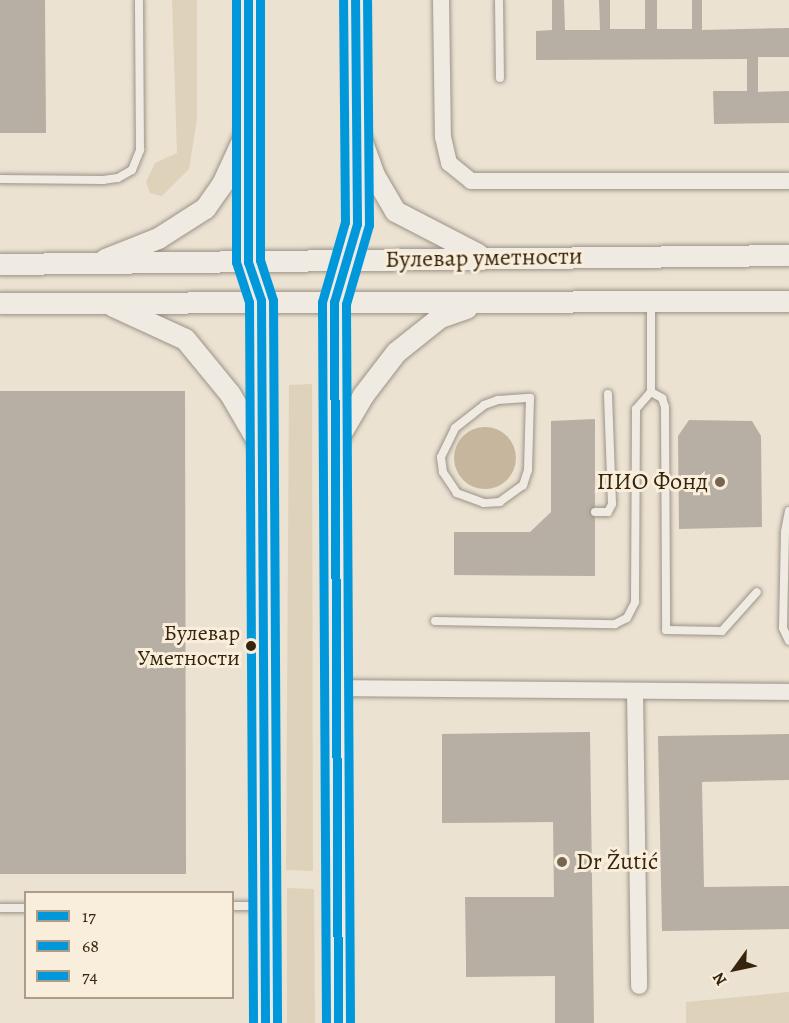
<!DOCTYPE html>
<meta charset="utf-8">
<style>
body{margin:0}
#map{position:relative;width:789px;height:1023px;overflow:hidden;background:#ece2d2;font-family:Alegreya,serif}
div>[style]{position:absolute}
.green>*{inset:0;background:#dfd2bb}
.water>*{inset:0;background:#c6b69e}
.round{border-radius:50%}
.building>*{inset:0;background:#b7afa3}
.roads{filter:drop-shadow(0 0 2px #9b9387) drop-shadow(0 0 2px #9b9387)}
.service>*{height:8px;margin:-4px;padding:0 4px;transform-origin:4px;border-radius:4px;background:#efeae2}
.minor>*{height:16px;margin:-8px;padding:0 8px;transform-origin:8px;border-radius:8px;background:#efeae2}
.tertiary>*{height:21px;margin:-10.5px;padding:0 10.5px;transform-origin:10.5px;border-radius:10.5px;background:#efeae2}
.bus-1>*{height:9px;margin:-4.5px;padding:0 4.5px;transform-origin:4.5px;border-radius:4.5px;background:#0098da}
.bus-2>*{height:9px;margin:-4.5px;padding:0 4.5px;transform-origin:4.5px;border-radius:4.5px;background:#0098da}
.bus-3>*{height:9px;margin:-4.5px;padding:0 4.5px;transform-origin:4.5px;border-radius:4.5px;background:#0098da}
.dots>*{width:16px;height:16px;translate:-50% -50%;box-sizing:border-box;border:3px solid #f9eedb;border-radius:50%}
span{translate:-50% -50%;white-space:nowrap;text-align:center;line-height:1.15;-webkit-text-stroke:6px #f9eedb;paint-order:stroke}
.bus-label{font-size:22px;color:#36240c}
.right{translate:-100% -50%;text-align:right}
.street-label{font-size:24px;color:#36240c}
.poi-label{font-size:24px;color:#36240c}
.left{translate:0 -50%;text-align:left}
.legend{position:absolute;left:24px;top:891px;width:210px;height:108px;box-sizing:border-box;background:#f9eedb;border:2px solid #ab9d88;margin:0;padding:8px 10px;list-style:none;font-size:18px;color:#36240c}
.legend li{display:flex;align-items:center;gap:12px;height:30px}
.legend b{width:30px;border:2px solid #ab9d88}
.north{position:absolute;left:705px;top:939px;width:60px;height:60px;-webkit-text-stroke:4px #f9eedb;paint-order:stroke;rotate:237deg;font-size:16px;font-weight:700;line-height:24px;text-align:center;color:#36240c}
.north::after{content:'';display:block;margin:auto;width:21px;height:27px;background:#36240c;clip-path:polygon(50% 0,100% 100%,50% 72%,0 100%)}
</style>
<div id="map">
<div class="green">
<i style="clip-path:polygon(172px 0,197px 0,197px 119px,189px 169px,162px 196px,150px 193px,146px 182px,155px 163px,177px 153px)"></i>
<i style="clip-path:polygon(312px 384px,313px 871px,286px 870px,289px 385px)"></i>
<i style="clip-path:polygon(287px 888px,314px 889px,315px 1023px,287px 1023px)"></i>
<i style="clip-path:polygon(789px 992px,789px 1023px,686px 1023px,686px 1002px)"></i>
</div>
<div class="water">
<i class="round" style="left:454px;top:427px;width:62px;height:62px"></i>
</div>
<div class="building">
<i style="clip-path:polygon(0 0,45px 0,46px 133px,0 133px)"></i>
<i style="clip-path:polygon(552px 0,564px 0,565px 30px,600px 30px,599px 0,610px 0,610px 29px,645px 29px,645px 0,657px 0,657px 29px,692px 29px,692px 0,702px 0,702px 30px,789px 28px,789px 57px,758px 57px,758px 92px,789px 91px,789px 123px,714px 124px,713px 91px,747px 91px,747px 59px,536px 60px,536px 31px,552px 30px)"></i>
<i style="clip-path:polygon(0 391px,185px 391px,186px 874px,0 874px)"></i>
<i style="clip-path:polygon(595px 419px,595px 576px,454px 575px,454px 532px,530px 532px,551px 512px,551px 421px)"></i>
<i style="clip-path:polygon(689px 420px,752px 421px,761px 436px,762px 527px,679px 529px,678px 436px)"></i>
<i style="clip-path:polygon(590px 732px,594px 1023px,555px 1023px,555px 976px,466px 977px,466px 958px,465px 897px,554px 897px,553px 822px,442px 823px,442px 734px)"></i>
<i style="clip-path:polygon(789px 734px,789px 780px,702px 782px,704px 887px,789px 886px,789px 929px,662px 931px,658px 736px)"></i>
</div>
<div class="roads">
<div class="service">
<i style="left:499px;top:0;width:78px;rotate:89.3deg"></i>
<i style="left:0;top:179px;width:103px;rotate:0.6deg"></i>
<i style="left:103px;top:180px;width:15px;rotate:-8deg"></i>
<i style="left:118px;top:178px;width:16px;rotate:-30deg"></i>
<i style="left:132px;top:170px;width:22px;rotate:-68deg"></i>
<i style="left:140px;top:150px;width:150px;rotate:-90.4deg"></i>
<i style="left:651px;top:392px;width:13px;rotate:29deg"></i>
<i style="left:662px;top:398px;width:9px;rotate:72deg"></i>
<i style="left:665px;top:407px;width:223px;rotate:89.7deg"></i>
<i style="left:666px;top:630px;width:56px;rotate:1deg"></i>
<i style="left:722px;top:631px;width:52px;rotate:-48.1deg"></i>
<i style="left:530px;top:398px;width:72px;rotate:91.6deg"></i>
<i style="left:528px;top:470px;width:16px;rotate:108deg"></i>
<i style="left:523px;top:485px;width:29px;rotate:144deg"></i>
<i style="left:500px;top:502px;width:16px;rotate:176deg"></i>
<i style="left:484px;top:503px;width:29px;rotate:-160deg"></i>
<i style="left:457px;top:493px;width:25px;rotate:-124deg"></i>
<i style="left:443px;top:472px;width:15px;rotate:-98deg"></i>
<i style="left:441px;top:457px;width:32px;rotate:-64deg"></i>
<i style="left:455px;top:428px;width:37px;rotate:-38deg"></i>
<i style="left:484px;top:405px;width:15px;rotate:-20deg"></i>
<i style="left:498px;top:400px;width:32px;rotate:-4deg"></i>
<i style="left:789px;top:511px;width:21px;rotate:101deg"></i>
<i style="left:785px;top:532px;width:96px;rotate:91.2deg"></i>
<i style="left:783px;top:628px;width:14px;rotate:65deg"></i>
<i style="left:595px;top:512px;width:13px"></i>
<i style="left:608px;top:512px;width:9px;rotate:-63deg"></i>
<i style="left:612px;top:504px;width:110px;rotate:-92.1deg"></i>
<i style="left:435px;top:621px;width:180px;rotate:1deg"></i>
<i style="left:615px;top:624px;width:13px;rotate:-27deg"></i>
<i style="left:627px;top:618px;width:18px;rotate:-63deg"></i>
<i style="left:635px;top:602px;width:193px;rotate:-89.7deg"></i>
<i style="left:636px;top:409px;width:23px;rotate:-49deg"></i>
<i style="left:651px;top:392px;width:90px;rotate:-90deg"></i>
<i style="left:232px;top:906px;width:32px"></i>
<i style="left:0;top:908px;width:26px"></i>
</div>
<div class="minor">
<i style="left:441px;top:0;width:137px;rotate:89.2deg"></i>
<i style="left:443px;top:137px;width:27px;rotate:77deg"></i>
<i style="left:449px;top:163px;width:28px;rotate:39deg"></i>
<i style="left:471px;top:181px;width:318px"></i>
<i style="left:336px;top:688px;width:453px;rotate:0.5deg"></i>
<i style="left:635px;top:691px;width:295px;rotate:89.2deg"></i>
</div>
<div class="tertiary">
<i style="left:248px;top:0;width:262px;rotate:90deg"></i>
<i style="left:248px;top:262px;width:40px;rotate:71.1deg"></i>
<i style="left:261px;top:300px;width:723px;rotate:89.68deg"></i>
<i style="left:362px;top:142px;width:35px;rotate:70deg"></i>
<i style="left:374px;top:175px;width:42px;rotate:59.7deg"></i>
<i style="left:395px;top:211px;width:93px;rotate:27.4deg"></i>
<i style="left:105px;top:259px;width:57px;rotate:-21.6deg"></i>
<i style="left:158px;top:238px;width:56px;rotate:-32.6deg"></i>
<i style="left:205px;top:208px;width:29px;rotate:-55deg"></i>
<i style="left:222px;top:184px;width:55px;rotate:-65.3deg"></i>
<i style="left:0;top:264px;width:789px;rotate:-0.65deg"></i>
<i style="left:0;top:303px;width:789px;rotate:-0.15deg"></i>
<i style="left:113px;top:306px;width:79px;rotate:24.6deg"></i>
<i style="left:185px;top:339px;width:71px;rotate:50.7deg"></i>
<i style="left:230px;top:394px;width:61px;rotate:59.7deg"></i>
<i style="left:335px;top:443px;width:56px;rotate:-59.7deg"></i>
<i style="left:363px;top:395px;width:54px;rotate:-52.5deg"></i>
<i style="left:396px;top:352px;width:56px;rotate:-38.5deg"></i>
<i style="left:440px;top:317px;width:28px;rotate:-19deg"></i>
<i style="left:338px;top:1023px;width:721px;rotate:-90.32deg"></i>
<i style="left:334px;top:302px;width:81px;rotate:-73.6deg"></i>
<i style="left:357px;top:224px;width:224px;rotate:-90.5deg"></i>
</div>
</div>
<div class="bus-1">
<i style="left:248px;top:0;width:262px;rotate:90deg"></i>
<i style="left:248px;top:262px;width:40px;rotate:71.1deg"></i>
<i style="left:261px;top:300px;width:723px;rotate:89.68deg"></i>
<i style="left:338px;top:1023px;width:721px;rotate:-90.32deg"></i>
<i style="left:334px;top:302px;width:81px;rotate:-73.6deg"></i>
<i style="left:357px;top:224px;width:224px;rotate:-90.5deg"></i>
</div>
<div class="bus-2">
<i style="left:236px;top:0;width:262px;rotate:90deg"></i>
<i style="left:236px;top:262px;width:42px;rotate:72deg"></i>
<i style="left:249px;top:302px;width:721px;rotate:89.68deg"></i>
<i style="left:350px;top:1023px;width:719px;rotate:-90.32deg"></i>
<i style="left:346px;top:304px;width:82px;rotate:-73.8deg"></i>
<i style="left:369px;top:225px;width:225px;rotate:-90.5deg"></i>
</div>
<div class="bus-3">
<i style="left:260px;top:0;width:260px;rotate:90deg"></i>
<i style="left:260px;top:260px;width:42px;rotate:72deg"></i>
<i style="left:273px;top:300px;width:723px;rotate:89.68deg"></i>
<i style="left:326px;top:1023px;width:721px;rotate:-90.32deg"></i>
<i style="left:322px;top:302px;width:83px;rotate:-74deg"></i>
<i style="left:345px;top:222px;width:222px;rotate:-90.5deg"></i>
</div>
<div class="dots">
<i style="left:720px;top:482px;background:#766651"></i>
<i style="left:251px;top:646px;background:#36240c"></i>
<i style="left:562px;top:862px;background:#766651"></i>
</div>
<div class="bus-label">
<span class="right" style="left:240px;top:646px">Булевар<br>Уметности</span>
</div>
<div class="street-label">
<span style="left:484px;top:258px;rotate:-1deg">Булевар уметности</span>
</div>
<div class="poi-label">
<span class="right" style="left:708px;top:482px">ПИО Фонд</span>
<span class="left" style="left:576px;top:862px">Dr Žutić</span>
</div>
<ul class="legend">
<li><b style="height:8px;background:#0098da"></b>17</li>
<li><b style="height:8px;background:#0098da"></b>68</li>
<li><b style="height:8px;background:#0098da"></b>74</li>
</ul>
<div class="north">N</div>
</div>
